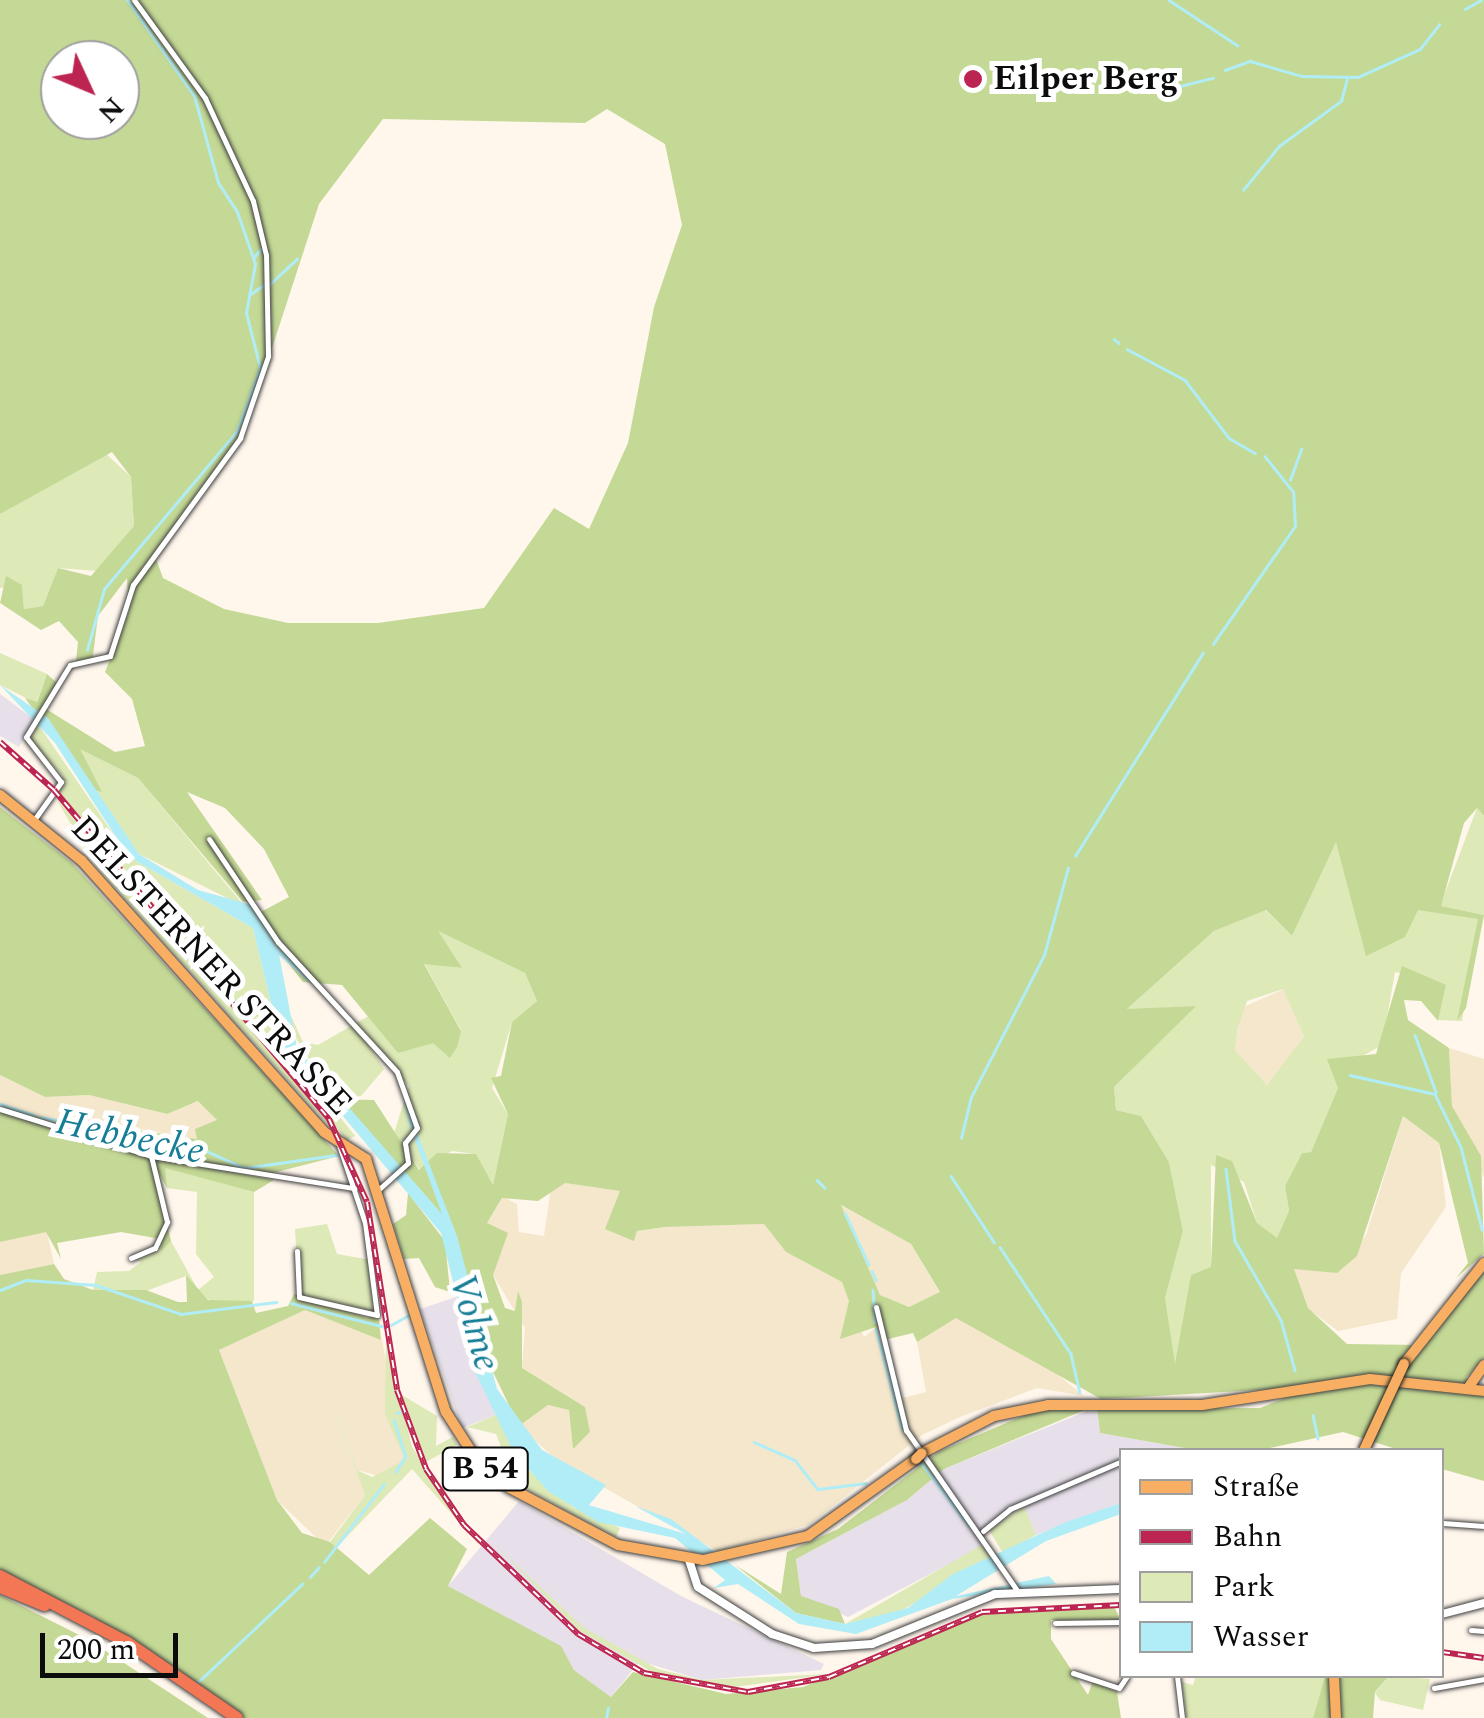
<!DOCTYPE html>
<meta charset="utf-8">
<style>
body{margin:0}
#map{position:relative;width:1484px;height:1718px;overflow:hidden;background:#fff6ec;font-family:Spectral,serif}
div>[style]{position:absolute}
.industrial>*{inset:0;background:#e7e0eb}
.farmland>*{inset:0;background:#f4e7cc}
.green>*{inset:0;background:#dde9b6}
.forest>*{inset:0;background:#c4d995}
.water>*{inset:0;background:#b1edf6}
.stream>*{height:2.5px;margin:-1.25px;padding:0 1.25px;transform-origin:1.25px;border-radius:1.25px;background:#b1edf6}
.canal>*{height:5px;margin:-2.5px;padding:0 2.5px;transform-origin:2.5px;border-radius:2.5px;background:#b1edf6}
.roads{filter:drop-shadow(0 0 2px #3f3f3f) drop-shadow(0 0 2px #3f3f3f)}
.minor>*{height:5px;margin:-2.5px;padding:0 2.5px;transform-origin:2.5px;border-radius:2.5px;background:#fff}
.tertiary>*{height:8px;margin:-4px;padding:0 4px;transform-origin:4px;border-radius:4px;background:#fff}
.primary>*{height:10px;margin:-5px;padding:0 5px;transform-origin:5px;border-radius:5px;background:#f8af63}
.motorway>*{height:12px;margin:-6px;padding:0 6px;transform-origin:6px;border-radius:6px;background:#f47755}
.rail>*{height:6px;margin-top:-3px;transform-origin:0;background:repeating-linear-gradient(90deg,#fff 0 8px,#bc2551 0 16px);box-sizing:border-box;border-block:2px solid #bc2551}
.bridges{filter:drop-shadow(0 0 2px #1d1d1d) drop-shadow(0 0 2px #1d1d1d)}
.primary-bridge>*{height:10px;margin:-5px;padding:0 5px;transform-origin:5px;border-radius:5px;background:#f8af63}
.dots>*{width:28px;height:28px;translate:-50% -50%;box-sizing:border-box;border:5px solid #fff;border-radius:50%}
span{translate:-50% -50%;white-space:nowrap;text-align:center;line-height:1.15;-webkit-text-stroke:10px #fff;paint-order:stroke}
.shield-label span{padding:2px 8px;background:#fff;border:2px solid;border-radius:8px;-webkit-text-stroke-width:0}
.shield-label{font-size:32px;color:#0c0c0c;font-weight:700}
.poi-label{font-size:35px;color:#0c0c0c;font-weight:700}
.left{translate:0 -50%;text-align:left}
.street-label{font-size:35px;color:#0c0c0c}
.water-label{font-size:38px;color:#167d96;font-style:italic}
.legend{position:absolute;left:1119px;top:1448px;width:325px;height:230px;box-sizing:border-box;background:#fff;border:2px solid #9e9e9e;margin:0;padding:12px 18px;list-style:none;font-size:30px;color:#0c0c0c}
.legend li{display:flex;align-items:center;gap:20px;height:50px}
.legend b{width:50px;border:2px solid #9e9e9e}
.north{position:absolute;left:40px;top:40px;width:100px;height:100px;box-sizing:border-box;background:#fff;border:2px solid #9e9e9e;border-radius:50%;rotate:134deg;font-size:28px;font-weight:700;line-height:40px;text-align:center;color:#0c0c0c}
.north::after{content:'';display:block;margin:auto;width:35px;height:45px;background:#bc2551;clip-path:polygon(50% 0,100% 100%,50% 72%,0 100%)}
.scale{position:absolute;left:40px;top:1633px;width:138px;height:45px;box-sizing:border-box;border:5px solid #0c0c0c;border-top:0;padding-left:12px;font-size:30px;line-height:35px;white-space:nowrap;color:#0c0c0c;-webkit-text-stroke:8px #fff;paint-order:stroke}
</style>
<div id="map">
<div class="industrial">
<i style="clip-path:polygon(0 694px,35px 720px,19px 747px,0 736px)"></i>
<i style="clip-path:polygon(456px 1297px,496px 1415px,462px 1428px,420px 1309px)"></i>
<i style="clip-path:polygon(1087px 1411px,1097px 1412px,1100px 1433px,1196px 1450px,1122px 1450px,1121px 1503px,1036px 1535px,1024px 1507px,993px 1522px,978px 1549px,848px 1617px,801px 1596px,796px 1559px,907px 1500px,944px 1469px)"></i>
<i style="clip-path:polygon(519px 1501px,681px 1596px,824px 1664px,821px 1670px,702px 1680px,640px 1661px,611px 1697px,574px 1670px,560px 1646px,448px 1586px)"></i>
</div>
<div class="farmland">
<i style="clip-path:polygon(1284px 989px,1304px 1038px,1267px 1085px,1235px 1050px,1241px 1008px)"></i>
<i style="clip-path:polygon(1449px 1048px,1484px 1059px,1484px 1178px,1452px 1106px)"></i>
<i style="clip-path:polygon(0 1075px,45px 1097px,89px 1095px,166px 1114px,199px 1101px,217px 1120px,198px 1139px,104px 1123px,87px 1134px,0 1105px)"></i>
<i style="clip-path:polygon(1403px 1116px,1439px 1143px,1446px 1207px,1401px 1273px,1397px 1319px,1338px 1331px,1307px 1308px,1293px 1268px,1337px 1273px,1366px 1235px)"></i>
<i style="clip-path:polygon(565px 1183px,620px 1191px,611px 1225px,634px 1240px,637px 1231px,665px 1227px,764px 1224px,786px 1252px,842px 1282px,864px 1337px,877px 1327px,898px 1399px,926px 1392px,917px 1342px,956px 1317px,1029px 1351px,1084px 1396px,1037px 1388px,960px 1417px,922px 1435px,810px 1524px,719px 1552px,560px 1463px,519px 1426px,548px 1405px,569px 1410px,573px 1448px,590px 1432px,585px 1407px,522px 1368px,525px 1328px,493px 1275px,487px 1223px,503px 1197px,517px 1204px,519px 1232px,544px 1236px,551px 1188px)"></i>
<i style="clip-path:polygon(840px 1205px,911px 1244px,940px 1293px,909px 1307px,880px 1295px)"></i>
<i style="clip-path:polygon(30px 1229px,47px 1232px,54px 1264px,0 1275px,0 1242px)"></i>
<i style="clip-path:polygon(305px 1310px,382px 1340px,405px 1460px,379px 1476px,357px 1470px,301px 1316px,365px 1495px,325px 1546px,277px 1500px,219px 1350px)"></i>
</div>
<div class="green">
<i style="clip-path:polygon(105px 453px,131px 477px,134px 526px,98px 571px,58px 568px,43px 606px,24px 609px,22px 585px,0 588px,0 514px)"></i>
<i style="clip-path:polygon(0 653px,47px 674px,36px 703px,0 685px)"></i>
<i style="clip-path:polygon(38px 724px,129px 857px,253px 928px,280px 1041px,355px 1136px,347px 1140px,59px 792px,63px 776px,30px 740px)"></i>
<i style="clip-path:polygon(79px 748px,138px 778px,245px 907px,139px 854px,96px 797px)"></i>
<i style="clip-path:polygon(55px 797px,315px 1105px,337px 1135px,95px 865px)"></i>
<i style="clip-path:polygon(1477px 808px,1484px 816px,1484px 915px,1440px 906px)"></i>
<i style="clip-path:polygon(evenodd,1336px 841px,1348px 884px,1478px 919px,1462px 1021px,1438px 1020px,1446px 985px,1395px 972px,1382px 1045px,1334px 1072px,1338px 1088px,1311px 1152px,1302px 1153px,1285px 1186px,1289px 1211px,1277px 1239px,1257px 1223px,1244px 1182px,1211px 1165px,1211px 1268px,1191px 1275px,1184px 1351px,1174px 1365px,1165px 1298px,1183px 1231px,1169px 1162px,1141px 1116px,1116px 1110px,1114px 1087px,1194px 1006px,1126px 1010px,1214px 931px,1265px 910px,1292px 936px,1336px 841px,1283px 989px,1304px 1037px,1267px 1085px,1235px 1050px,1238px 1027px,1247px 1001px,1283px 989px)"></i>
<i style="clip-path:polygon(436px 930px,525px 973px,537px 1001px,512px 1022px,492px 1088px,508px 1114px,493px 1185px,475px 1154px,452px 1151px,420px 1170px,394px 1133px,409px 1086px,366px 1042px,384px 1069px,361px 1096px,334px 1099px,288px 1025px,286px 1005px,303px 1042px,318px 1045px,372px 1014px,398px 1053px,461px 1030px,424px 963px,460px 968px)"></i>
<i style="clip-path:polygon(163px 1167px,254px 1192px,254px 1301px,215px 1303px,196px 1292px,186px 1276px,141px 1293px,93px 1290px,97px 1272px,129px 1271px,141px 1262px,131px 1258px,171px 1241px,198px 1290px,214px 1277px,196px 1254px,197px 1192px,167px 1188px)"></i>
<i style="clip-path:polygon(327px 1224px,337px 1254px,371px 1260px,373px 1317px,299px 1297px,295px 1229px)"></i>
<i style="clip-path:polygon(300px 1316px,357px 1470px,372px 1477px,405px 1460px,385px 1414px,386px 1338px,412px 1447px,481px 1547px,412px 1469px,336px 1548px,330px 1542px,365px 1495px)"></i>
<i style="clip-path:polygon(402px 1395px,437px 1416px,436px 1446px,453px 1437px,457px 1445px,426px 1462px)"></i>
<i style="clip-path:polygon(496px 1415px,522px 1465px,573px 1507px,620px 1528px,616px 1537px,515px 1483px,496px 1434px,467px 1427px)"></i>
<i style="clip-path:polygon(1024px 1506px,1036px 1535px,1003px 1553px,989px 1530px)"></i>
<i style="clip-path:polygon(492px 1542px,583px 1627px,658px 1669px,702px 1680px,829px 1674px,727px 1688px,654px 1673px,580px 1631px)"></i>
<i style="clip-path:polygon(985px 1543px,998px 1555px,901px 1611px,845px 1624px)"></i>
<i style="clip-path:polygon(1196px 1676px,1325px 1676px,1313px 1718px,1186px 1718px,1182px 1682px,1193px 1685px)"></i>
<i style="clip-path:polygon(1389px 1676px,1430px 1679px,1423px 1710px,1380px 1700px,1375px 1693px)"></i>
</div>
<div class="forest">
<i style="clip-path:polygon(evenodd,0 0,1484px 0,1484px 816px,1477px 808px,1464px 823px,1441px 906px,1484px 915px,1466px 1008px,1457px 1021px,1478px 919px,1418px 910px,1405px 937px,1366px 956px,1336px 842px,1292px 936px,1266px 910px,1214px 931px,1127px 1009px,1196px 1006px,1114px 1087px,1116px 1110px,1141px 1116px,1169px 1162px,1183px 1231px,1165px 1298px,1175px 1364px,1191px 1275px,1211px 1267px,1216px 1155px,1232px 1161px,1257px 1223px,1277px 1238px,1289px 1211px,1285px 1186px,1302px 1153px,1311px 1152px,1338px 1088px,1327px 1059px,1376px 1054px,1402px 966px,1446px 985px,1438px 1021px,1421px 1001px,1404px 1000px,1408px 1020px,1449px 1048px,1452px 1106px,1481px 1156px,1484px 1254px,1456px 1278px,1468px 1263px,1439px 1143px,1403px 1116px,1357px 1256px,1337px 1273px,1294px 1269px,1308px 1308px,1347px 1344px,1421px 1345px,1484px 1272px,1484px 1358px,1466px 1378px,1484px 1391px,1484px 1481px,1442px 1469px,1442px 1450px,1399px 1450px,1343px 1432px,1261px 1450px,1196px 1450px,1100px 1433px,1097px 1409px,1260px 1408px,1312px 1387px,1101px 1399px,956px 1318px,917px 1342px,913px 1333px,884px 1340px,876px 1327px,840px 1339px,849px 1301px,842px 1282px,786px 1252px,764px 1224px,665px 1227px,637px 1231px,634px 1241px,605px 1229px,620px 1191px,565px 1183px,538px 1201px,502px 1198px,487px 1223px,508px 1233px,493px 1275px,505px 1308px,515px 1311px,518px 1291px,522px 1302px,522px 1368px,585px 1407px,590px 1432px,573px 1449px,569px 1410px,548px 1405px,519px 1426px,480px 1345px,457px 1236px,334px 1099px,374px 1100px,419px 1170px,437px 1153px,476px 1154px,493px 1185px,508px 1114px,491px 1078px,501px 1076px,512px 1022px,537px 1001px,525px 973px,438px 931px,462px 968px,424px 964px,461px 1031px,457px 1047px,450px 1058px,433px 1043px,398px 1053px,342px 985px,303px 982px,270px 940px,257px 914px,289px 897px,264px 849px,225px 808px,187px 792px,262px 900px,243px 902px,138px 778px,80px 749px,102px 792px,92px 789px,25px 698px,37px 702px,47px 674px,57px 683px,43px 707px,115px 752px,145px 746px,132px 699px,105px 672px,129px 611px,127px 578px,98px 616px,92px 663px,76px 661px,78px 642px,59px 621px,41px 630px,0 603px,6px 576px,22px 585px,24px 609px,43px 606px,58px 568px,91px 576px,134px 526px,131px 477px,112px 452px,0 514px,0 0,60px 60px,120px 60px,120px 120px,60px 120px,60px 60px,0 0,607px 109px,665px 144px,682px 225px,654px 307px,628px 443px,589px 529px,554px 508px,484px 608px,378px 623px,288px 623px,224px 609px,163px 578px,155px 556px,243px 437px,319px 204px,383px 119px,585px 123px,607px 109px,0 0,841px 1205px,911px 1244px,940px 1292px,909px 1307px,880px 1295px,841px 1205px)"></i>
<i style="clip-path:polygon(0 807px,72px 863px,339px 1156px,261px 1176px,150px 1154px,171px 1241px,161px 1251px,161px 1239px,121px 1232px,57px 1243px,61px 1259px,46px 1232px,0 1242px,0 1105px,96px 1136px,90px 1123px,197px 1139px,195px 1129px,217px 1120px,198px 1101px,167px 1114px,89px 1095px,45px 1097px,0 1075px)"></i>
<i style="clip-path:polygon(152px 1161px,176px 1161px,274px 1180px,254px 1192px,165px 1168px,167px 1188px)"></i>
<i style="clip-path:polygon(408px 1193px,445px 1241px,450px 1292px,435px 1287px,419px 1258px,404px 1259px,393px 1224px,406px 1215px)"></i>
<i style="clip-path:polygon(54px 1264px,64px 1279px,93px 1290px,146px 1290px,178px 1302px,187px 1302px,186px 1275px,208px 1300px,252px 1301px,256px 1313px,288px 1306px,294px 1294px,368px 1318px,378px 1308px,381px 1340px,305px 1310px,219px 1350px,277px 1500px,302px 1533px,330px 1542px,369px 1575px,430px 1518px,467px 1549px,448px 1586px,561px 1646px,574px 1670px,611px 1697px,633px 1672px,726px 1694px,803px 1687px,982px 1613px,1114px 1607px,1121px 1620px,1051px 1620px,1051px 1639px,1088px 1695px,1093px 1680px,1117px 1692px,1121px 1718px,241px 1718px,93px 1617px,0 1571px,0 1275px)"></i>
<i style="clip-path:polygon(1087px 1409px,944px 1469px,907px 1500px,796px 1559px,801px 1596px,839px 1609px,845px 1624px,796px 1613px,735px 1565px,781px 1594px,787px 1552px,838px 1529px,938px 1452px,1037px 1410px)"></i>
<i style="clip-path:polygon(0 1595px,89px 1640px,208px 1718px,0 1718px)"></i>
<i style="clip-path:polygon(1325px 1676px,1389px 1676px,1375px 1692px,1373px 1718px,1313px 1718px)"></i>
</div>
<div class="water">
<i style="clip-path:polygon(0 685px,48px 718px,139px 854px,198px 890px,252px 905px,278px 949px,297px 1048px,442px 1214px,409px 1124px,403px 1096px,457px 1236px,497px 1389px,542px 1450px,606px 1485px,589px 1505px,686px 1534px,635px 1506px,671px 1519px,796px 1613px,845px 1624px,908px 1608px,953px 1574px,1066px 1522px,1121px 1503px,1121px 1514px,1046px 1541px,956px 1596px,1049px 1576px,1056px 1584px,952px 1599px,856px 1634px,799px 1624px,738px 1584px,714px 1588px,725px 1580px,675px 1538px,598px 1522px,548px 1491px,514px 1453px,475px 1372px,441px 1233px,280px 1041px,253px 928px,129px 857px,55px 743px)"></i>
</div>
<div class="stream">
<i style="left:1169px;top:0;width:82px;rotate:33.5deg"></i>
<i style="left:1465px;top:9px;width:18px;rotate:-29deg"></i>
<i style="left:1225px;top:70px;width:27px;rotate:-20deg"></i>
<i style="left:1250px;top:61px;width:54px;rotate:16.1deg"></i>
<i style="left:1302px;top:76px;width:56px;rotate:1deg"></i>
<i style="left:1358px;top:77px;width:68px;rotate:-24.3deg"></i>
<i style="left:1420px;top:49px;width:31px;rotate:-52deg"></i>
<i style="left:1180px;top:86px;width:34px;rotate:-14deg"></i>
<i style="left:1166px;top:98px;width:13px;rotate:-58deg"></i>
<i style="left:1243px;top:190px;width:57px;rotate:-50.7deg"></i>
<i style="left:1279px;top:146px;width:77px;rotate:-36deg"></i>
<i style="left:1341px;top:101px;width:23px;rotate:-75deg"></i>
<i style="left:253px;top:258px;width:12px;rotate:-48deg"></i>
<i style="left:270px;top:284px;width:37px;rotate:-43deg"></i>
<i style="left:249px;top:295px;width:18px;rotate:-34deg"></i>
<i style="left:1114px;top:339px;width:6px;rotate:39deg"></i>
<i style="left:1127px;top:349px;width:66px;rotate:28.1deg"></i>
<i style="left:1185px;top:380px;width:73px;rotate:52.8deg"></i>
<i style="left:1229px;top:438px;width:30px;rotate:30deg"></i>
<i style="left:1290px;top:480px;width:33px;rotate:-70deg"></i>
<i style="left:1213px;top:644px;width:144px;rotate:-55.2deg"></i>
<i style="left:1295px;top:526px;width:34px;rotate:-93deg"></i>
<i style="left:1293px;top:492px;width:45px;rotate:-128.7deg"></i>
<i style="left:87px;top:650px;width:63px;rotate:-74.4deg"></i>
<i style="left:104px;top:589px;width:207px;rotate:-49.9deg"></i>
<i style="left:237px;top:431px;width:67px;rotate:-69.9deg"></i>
<i style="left:260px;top:368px;width:57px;rotate:-104.3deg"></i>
<i style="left:246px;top:313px;width:50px;rotate:-79.6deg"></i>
<i style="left:255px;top:264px;width:55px;rotate:-109.1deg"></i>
<i style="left:237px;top:212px;width:35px;rotate:-123deg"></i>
<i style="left:218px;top:183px;width:90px;rotate:-105.4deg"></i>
<i style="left:194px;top:96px;width:117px;rotate:-124.9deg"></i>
<i style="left:1075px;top:856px;width:240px;rotate:-57.8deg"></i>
<i style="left:1415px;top:1035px;width:61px;rotate:69.8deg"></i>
<i style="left:1350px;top:1075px;width:87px;rotate:12.6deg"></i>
<i style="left:1435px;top:1094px;width:59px;rotate:63.9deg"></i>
<i style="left:1461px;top:1147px;width:85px;rotate:75.6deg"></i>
<i style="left:0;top:1104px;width:35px;rotate:18deg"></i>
<i style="left:39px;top:1117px;width:150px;rotate:9.6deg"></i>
<i style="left:187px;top:1142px;width:63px;rotate:24.5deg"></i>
<i style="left:244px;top:1168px;width:94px;rotate:-8deg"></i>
<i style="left:961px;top:1138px;width:42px;rotate:-76.3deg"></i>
<i style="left:971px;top:1097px;width:160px;rotate:-62.8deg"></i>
<i style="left:1044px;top:955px;width:90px;rotate:-74.6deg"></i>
<i style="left:1226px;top:1169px;width:73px;rotate:82.9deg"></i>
<i style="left:1235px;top:1241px;width:91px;rotate:59.8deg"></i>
<i style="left:1281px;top:1320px;width:52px;rotate:74.4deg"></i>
<i style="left:951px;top:1176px;width:79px;rotate:56.9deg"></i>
<i style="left:817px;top:1180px;width:11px;rotate:45deg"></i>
<i style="left:845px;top:1213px;width:57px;rotate:65.2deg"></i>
<i style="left:1000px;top:1247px;width:128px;rotate:56.4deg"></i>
<i style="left:1071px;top:1354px;width:39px;rotate:77deg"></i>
<i style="left:872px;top:1271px;width:10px;rotate:66deg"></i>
<i style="left:0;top:1290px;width:28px;rotate:-21deg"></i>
<i style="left:26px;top:1280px;width:70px;rotate:4.1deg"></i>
<i style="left:96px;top:1285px;width:90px;rotate:18.8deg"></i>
<i style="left:181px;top:1314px;width:96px;rotate:-7.2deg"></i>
<i style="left:873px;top:1290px;width:32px;rotate:86deg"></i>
<i style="left:291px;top:1303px;width:97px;rotate:14.3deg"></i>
<i style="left:391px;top:1325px;width:21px;rotate:-29deg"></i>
<i style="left:876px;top:1329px;width:103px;rotate:75.4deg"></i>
<i style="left:397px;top:1413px;width:3px;rotate:-18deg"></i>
<i style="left:1313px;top:1415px;width:24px;rotate:78deg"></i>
<i style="left:394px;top:1420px;width:38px;rotate:72deg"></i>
<i style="left:406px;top:1456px;width:19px;rotate:122deg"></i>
<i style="left:754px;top:1442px;width:45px;rotate:23.7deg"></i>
<i style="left:795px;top:1460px;width:37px;rotate:52deg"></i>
<i style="left:818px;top:1489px;width:48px;rotate:-7.1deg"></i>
<i style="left:920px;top:1461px;width:81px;rotate:53deg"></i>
<i style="left:324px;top:1562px;width:98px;rotate:-52.4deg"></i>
<i style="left:310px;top:1577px;width:13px;rotate:-48deg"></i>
<i style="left:196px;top:1684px;width:146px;rotate:-43.3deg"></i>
<i style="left:606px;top:1718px;width:10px;rotate:-79deg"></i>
</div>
<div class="canal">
<i style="left:273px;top:946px;width:49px;rotate:42.5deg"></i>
</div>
<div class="roads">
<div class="minor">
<i style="left:34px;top:820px;width:47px;rotate:-54.6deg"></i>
<i style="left:61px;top:782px;width:57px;rotate:-127.9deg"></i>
<i style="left:26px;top:737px;width:84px;rotate:-58.6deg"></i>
<i style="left:70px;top:665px;width:41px;rotate:-12.7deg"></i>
<i style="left:110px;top:656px;width:75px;rotate:-72.1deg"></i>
<i style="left:133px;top:585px;width:182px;rotate:-53.9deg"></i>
<i style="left:240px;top:438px;width:87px;rotate:-71.1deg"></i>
<i style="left:268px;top:356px;width:101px;rotate:-91.1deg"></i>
<i style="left:266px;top:255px;width:56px;rotate:-103.5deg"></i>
<i style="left:253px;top:201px;width:114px;rotate:-115deg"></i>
<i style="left:205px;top:98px;width:121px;rotate:-125.9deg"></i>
<i style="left:209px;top:839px;width:124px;rotate:56.2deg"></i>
<i style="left:278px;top:942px;width:176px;rotate:47.5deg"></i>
<i style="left:397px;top:1072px;width:59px;rotate:70.3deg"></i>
<i style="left:417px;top:1128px;width:19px;rotate:129deg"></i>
<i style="left:405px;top:1143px;width:20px;rotate:81deg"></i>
<i style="left:408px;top:1163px;width:40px;rotate:138deg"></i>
<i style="left:0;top:1109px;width:158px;rotate:17.3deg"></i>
<i style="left:151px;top:1156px;width:206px;rotate:9deg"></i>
<i style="left:297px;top:1251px;width:46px;rotate:87.5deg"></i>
<i style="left:299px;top:1297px;width:80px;rotate:13deg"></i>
<i style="left:377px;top:1315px;width:93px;rotate:-97.4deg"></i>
<i style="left:365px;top:1223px;width:82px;rotate:-108.4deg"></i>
<i style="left:131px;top:1258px;width:26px;rotate:-23deg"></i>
<i style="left:155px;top:1248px;width:29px;rotate:-65deg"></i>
<i style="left:167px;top:1222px;width:68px;rotate:-103.6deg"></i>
<i style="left:876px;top:1307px;width:127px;rotate:76.3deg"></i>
<i style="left:906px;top:1430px;width:197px;rotate:55.3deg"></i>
<i style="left:1443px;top:1523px;width:41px;rotate:4.2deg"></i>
<i style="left:983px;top:1531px;width:35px;rotate:-39deg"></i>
<i style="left:1010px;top:1509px;width:122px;rotate:-23.2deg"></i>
<i style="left:1055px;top:1623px;width:67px;rotate:-0.9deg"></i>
<i style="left:1471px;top:1630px;width:13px;rotate:4deg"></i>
<i style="left:1073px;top:1673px;width:48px;rotate:18.1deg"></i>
<i style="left:1119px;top:1688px;width:14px;rotate:-56deg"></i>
<i style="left:1177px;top:1676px;width:42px;rotate:83.2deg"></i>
<i style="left:1434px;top:1688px;width:51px;rotate:-10.2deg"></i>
</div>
<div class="tertiary">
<i style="left:689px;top:1560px;width:28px;rotate:72deg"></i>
<i style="left:698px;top:1587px;width:88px;rotate:32.4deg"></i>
<i style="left:772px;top:1634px;width:44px;rotate:18.4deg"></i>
<i style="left:814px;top:1648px;width:58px;rotate:-3.9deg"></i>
<i style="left:872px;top:1644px;width:133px;rotate:-22.1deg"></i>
<i style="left:995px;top:1594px;width:127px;rotate:-2.3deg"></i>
<i style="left:1442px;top:1614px;width:43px;rotate:-14.7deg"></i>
</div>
<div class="primary">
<i style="left:0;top:795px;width:105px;rotate:38.8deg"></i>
<i style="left:82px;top:861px;width:363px;rotate:48.2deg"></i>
<i style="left:324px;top:1132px;width:50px;rotate:32.7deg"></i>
<i style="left:366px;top:1159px;width:265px;rotate:72.5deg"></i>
<i style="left:446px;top:1412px;width:56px;rotate:57.4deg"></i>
<i style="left:476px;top:1459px;width:43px;rotate:41.2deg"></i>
<i style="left:508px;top:1487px;width:124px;rotate:27.8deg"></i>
<i style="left:618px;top:1545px;width:86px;rotate:10deg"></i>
<i style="left:703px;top:1560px;width:108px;rotate:-12.9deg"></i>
<i style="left:808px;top:1536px;width:133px;rotate:-35.5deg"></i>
<i style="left:1404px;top:1364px;width:129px;rotate:-51.6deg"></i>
<i style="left:1468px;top:1388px;width:28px;rotate:-55deg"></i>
<i style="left:922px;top:1453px;width:81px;rotate:-27.2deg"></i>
<i style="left:994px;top:1416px;width:55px;rotate:-11.5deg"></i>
<i style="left:1048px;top:1405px;width:154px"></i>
<i style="left:1202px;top:1405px;width:170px;rotate:-8.8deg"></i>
<i style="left:1370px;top:1379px;width:115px;rotate:6deg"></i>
<i style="left:1334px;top:1676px;width:42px;rotate:87.3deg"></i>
</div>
<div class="motorway">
<i style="left:0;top:1576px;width:144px;rotate:27.6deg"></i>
<i style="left:128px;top:1643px;width:132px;rotate:34.5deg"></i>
<i style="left:0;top:1587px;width:48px;rotate:22.2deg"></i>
</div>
</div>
<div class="rail">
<i style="left:0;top:742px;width:72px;rotate:41.6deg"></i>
<i style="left:54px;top:790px;width:429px;rotate:50.1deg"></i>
<i style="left:329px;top:1119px;width:91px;rotate:65.4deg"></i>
<i style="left:367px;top:1202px;width:190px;rotate:80.9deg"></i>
<i style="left:397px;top:1390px;width:84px;rotate:69.8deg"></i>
<i style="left:426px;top:1469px;width:68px;rotate:55.8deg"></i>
<i style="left:464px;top:1525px;width:158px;rotate:43.7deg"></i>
<i style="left:578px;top:1634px;width:77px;rotate:30.6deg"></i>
<i style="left:644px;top:1673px;width:106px;rotate:10.4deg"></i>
<i style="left:748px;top:1692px;width:82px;rotate:-10.5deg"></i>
<i style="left:829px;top:1677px;width:166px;rotate:-23deg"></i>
<i style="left:982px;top:1612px;width:140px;rotate:-2.9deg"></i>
<i style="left:1442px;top:1652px;width:42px;rotate:8.1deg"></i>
</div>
<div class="bridges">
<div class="primary-bridge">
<i style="left:1364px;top:1450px;width:95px;rotate:-65.1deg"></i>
<i style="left:916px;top:1459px;width:8px;rotate:-45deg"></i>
</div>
</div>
<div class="dots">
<i style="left:973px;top:79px;background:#bc2551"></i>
</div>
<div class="shield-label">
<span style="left:485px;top:1469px">B 54</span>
</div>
<div class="poi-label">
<span class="left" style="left:993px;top:79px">Eilper Berg</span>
</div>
<div class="street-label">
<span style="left:211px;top:966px;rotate:47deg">DELSTERNER STRASSE</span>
</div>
<div class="water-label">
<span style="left:130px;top:1138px;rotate:12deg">Hebbecke</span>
<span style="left:473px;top:1323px;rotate:74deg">Volme</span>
</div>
<ul class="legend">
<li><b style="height:12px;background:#f8af63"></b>Straße</li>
<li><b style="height:12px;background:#bc2551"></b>Bahn</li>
<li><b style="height:28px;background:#dde9b6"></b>Park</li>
<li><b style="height:28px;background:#b1edf6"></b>Wasser</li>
</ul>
<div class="north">N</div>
<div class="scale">200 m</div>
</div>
